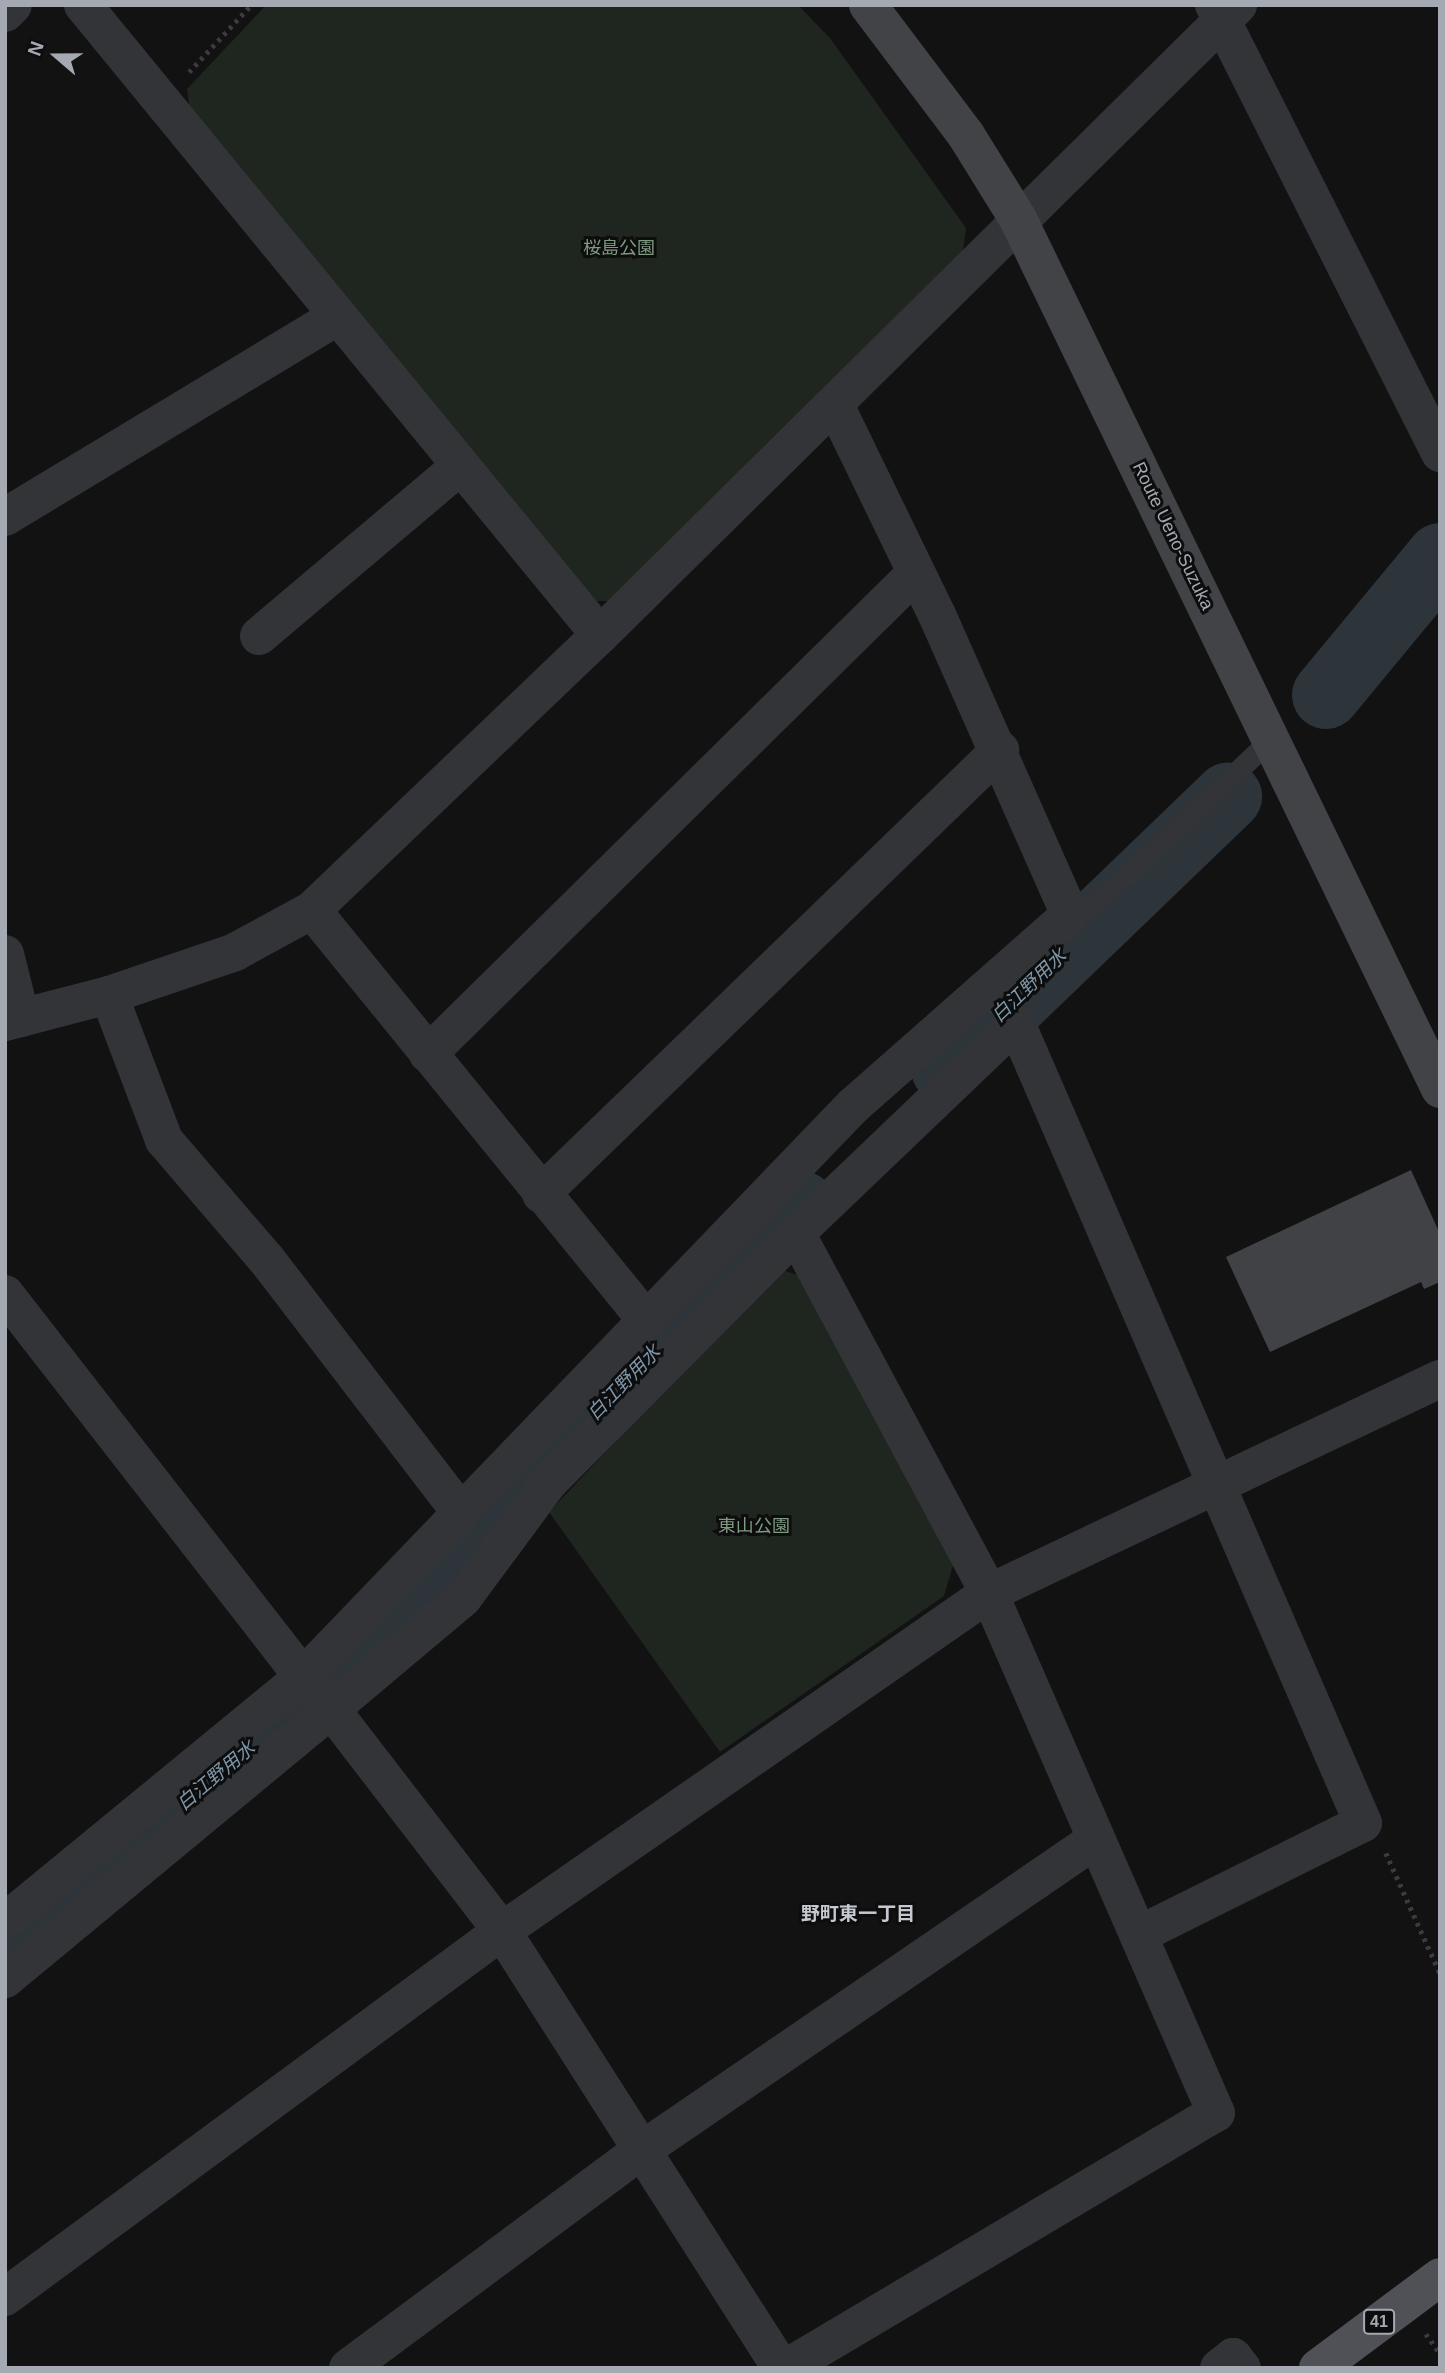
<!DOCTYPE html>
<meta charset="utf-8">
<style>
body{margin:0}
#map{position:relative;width:1445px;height:2373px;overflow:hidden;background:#121213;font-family:Arial,"Noto Sans JP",sans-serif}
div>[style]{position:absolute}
.green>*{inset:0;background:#1f251f}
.river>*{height:68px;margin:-34px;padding:0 34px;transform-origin:34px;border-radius:34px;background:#2d343a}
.building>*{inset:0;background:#414246}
.path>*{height:4.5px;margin-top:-2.25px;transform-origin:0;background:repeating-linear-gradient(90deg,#393b3f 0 3.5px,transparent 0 8.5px)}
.service>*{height:21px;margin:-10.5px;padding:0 10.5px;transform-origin:10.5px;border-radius:10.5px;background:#333438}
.minor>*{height:38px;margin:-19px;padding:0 19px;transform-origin:19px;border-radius:19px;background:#333438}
.tertiary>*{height:38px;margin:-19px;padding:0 19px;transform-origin:19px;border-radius:19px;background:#333438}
.secondary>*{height:38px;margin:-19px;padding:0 19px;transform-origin:19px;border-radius:19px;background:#424347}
.primary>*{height:38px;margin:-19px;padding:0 19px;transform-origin:19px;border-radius:19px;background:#505156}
span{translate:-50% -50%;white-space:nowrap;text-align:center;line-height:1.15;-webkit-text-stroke:6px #0d0d0e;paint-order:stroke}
.shield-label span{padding:2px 5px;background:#0d0d0e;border:2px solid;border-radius:5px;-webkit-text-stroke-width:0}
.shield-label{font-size:16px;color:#a5a9b2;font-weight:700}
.park-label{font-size:18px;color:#7e9b7f}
.street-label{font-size:18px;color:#a5a9b2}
.water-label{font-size:19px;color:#7f97aa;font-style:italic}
.neighbourhood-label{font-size:19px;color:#c5c8cf;font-weight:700}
.frame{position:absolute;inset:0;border:7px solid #a5a9b2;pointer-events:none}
.north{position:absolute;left:21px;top:21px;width:70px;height:70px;-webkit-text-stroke:5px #0d0d0e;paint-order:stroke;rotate:290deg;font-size:19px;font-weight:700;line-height:28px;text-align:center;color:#a5a9b2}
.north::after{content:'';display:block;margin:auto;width:24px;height:32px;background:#a5a9b2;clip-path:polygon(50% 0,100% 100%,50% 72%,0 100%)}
</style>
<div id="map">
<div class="green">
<i style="clip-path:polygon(266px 5px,798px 5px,830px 38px,966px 228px,963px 251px,612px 601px,595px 601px,190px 112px,187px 89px)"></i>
<i style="clip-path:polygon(779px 1269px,801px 1276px,954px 1562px,944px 1596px,720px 1752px,549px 1512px)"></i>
</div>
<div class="river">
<i style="left:1326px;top:695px;width:179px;rotate:-50.4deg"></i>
<i style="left:945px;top:1069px;width:393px;rotate:-43.9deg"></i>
<i style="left:648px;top:1357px;width:216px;rotate:-44.8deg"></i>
<i style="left:5px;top:1952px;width:384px;rotate:-40deg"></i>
<i style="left:299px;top:1705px;width:167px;rotate:-42.6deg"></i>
<i style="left:422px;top:1592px;width:227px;rotate:-46.2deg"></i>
</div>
<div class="building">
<i style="clip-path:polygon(1411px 1170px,1440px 1234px,1440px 1282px,1424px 1289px,1421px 1282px,1270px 1352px,1226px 1257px)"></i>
</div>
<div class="path">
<i style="left:189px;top:72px;width:91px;rotate:-47.2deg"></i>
<i style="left:1386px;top:1853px;width:132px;rotate:65.8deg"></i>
<i style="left:1426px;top:2334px;width:24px;rotate:54deg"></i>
</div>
<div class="service">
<i style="left:1070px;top:915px;width:16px;rotate:-14deg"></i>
<i style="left:1086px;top:911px;width:81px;rotate:-41.5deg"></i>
<i style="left:1147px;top:857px;width:171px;rotate:-43.6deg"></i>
</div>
<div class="minor">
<i style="left:83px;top:5px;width:815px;rotate:50.63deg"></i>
<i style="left:1214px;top:5px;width:502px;rotate:63.23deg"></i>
<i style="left:5px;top:517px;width:389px;rotate:-31.1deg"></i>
<i style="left:259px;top:636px;width:263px;rotate:-40.2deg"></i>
<i style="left:5px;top:954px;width:66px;rotate:76deg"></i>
<i style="left:109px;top:995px;width:155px;rotate:69.2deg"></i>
<i style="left:164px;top:1140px;width:158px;rotate:49.4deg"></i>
<i style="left:267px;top:1260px;width:319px;rotate:52.5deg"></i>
<i style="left:461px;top:1513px;width:565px;rotate:-46.08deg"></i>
<i style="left:853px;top:1106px;width:289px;rotate:-41.4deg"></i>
<i style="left:1070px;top:915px;width:330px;rotate:-113.9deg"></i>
<i style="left:936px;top:613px;width:231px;rotate:-115.9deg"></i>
<i style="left:5px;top:1022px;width:107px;rotate:-14.6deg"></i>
<i style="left:109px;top:995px;width:133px;rotate:-18.8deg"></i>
<i style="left:235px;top:952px;width:88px;rotate:-28.6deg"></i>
<i style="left:428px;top:1054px;width:685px;rotate:-44.59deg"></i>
<i style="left:541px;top:1194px;width:639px;rotate:-44.05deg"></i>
<i style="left:796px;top:1233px;width:304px;rotate:-43.7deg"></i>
<i style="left:1016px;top:1023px;width:872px;rotate:66.55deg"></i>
<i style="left:1363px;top:1823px;width:249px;rotate:153.5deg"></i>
<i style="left:5px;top:1294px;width:485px;rotate:52.1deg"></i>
<i style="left:303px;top:1677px;width:386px;rotate:140.6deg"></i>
<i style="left:647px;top:1321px;width:530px;rotate:-129.18deg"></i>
<i style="left:312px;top:910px;width:398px;rotate:-43.7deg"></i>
<i style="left:600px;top:635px;width:897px;rotate:-44.64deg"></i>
<i style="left:5px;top:1979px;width:423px;rotate:-39.6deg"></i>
<i style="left:331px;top:1709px;width:280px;rotate:52.4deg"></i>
<i style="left:502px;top:1931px;width:593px;rotate:-34.76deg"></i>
<i style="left:989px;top:1593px;width:408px;rotate:-118.2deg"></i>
<i style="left:796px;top:1233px;width:352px;rotate:134.8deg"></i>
<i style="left:548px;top:1483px;width:143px;rotate:126.5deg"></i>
<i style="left:463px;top:1598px;width:172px;rotate:139.9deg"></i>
<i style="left:331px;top:1709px;width:43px;rotate:-131.2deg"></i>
<i style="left:303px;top:1677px;width:228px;rotate:-46.1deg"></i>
<i style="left:5px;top:2297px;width:617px;rotate:-36.37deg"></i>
<i style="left:502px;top:1931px;width:518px;rotate:57.44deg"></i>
<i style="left:348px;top:2368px;width:366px;rotate:-36.6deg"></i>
<i style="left:642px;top:2150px;width:549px;rotate:-34.38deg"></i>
<i style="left:786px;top:2368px;width:500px;rotate:-30.7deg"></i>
<i style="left:1216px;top:2113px;width:567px;rotate:-113.58deg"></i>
<i style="left:989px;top:1593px;width:499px;rotate:-25.4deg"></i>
<i style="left:1219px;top:2368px;width:18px;rotate:-38deg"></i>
<i style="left:1233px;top:2357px;width:14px;rotate:51deg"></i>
</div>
<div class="tertiary">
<i style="left:5px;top:13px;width:11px;rotate:-45deg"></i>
</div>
<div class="secondary">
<i style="left:868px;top:5px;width:163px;rotate:53deg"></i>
<i style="left:966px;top:135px;width:99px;rotate:58.2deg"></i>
<i style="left:1018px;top:219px;width:967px;rotate:64.12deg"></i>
</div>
<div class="primary">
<i style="left:1318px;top:2368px;width:152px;rotate:-36.7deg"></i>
</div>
<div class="shield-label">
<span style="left:1379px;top:2322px">41</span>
</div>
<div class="park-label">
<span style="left:619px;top:248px">桜島公園</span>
<span style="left:754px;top:1526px">東山公園</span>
</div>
<div class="street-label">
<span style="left:1173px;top:536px;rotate:64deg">Route Ueno-Suzuka</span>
</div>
<div class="water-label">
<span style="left:1029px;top:986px;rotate:-44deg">白江野用水</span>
<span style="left:624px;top:1383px;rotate:-46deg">白江野用水</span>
<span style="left:216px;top:1776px;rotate:-40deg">白江野用水</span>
</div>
<div class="neighbourhood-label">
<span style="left:858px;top:1914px">野町東一丁目</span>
</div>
<div class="frame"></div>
<div class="north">N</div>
</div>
